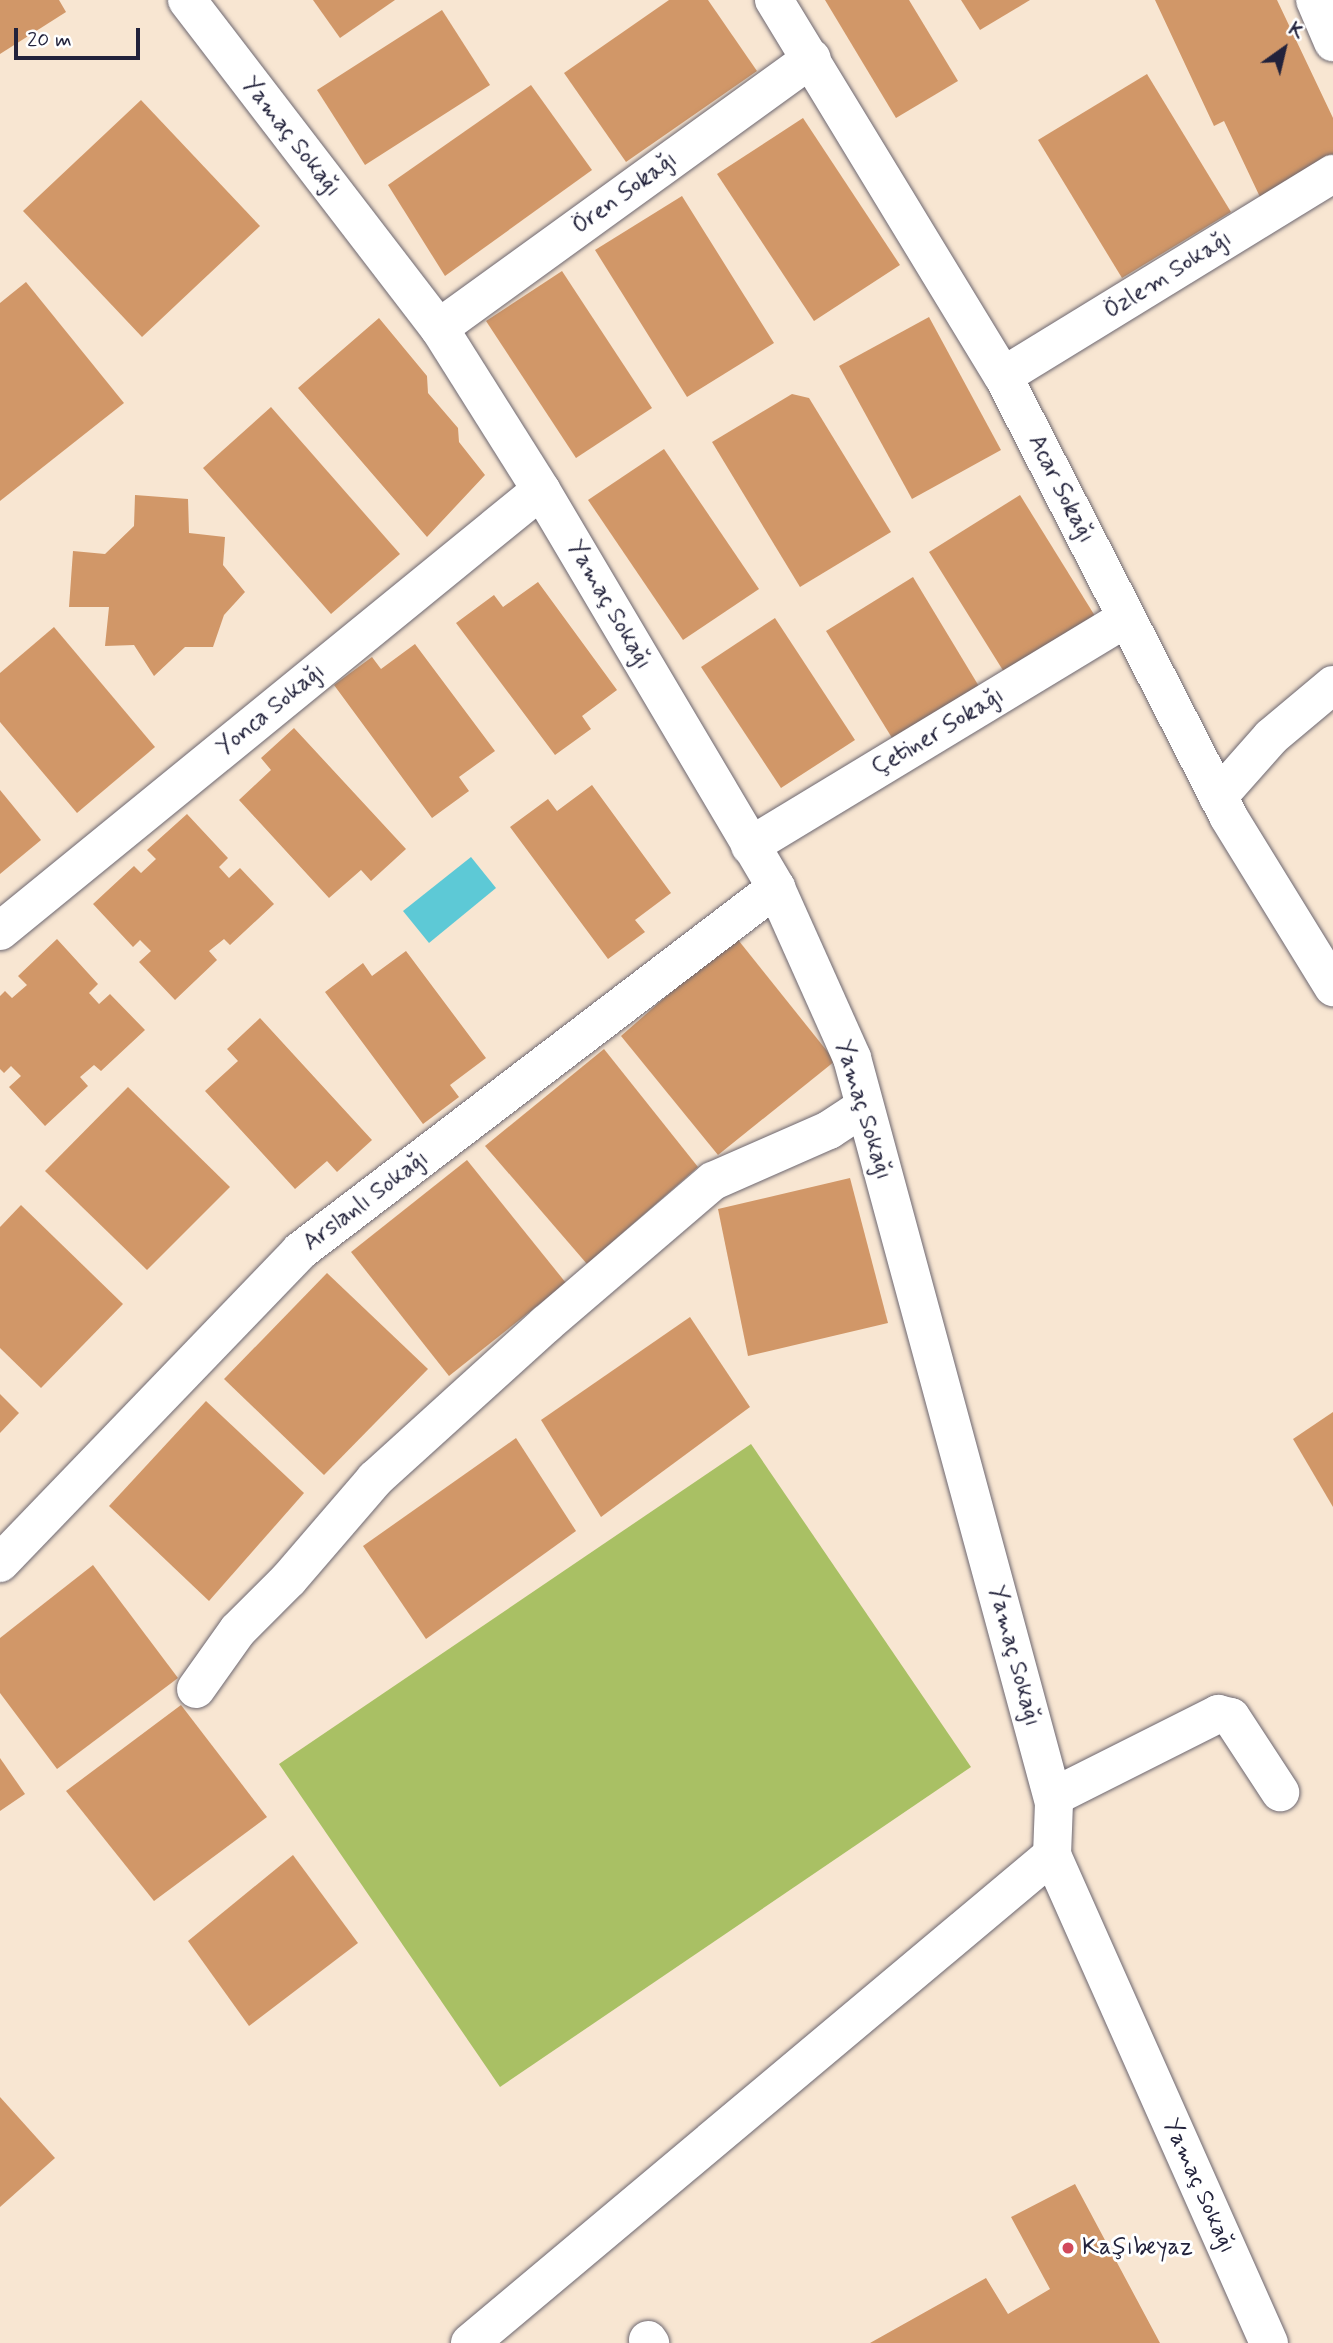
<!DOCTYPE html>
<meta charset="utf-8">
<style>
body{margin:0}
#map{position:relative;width:1333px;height:2343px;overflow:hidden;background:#f8e6d2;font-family:Mynerve,sans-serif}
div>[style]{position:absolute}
.green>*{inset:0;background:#a9c064}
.water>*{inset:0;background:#5dc9d6}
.building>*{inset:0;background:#d19768}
.roads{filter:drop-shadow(0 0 2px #6d6770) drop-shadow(0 0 2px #6d6770)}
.minor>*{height:38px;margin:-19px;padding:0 19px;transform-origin:19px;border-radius:19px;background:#fff}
.major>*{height:38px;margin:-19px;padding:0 19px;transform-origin:19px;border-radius:19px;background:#fff}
.dots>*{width:19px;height:19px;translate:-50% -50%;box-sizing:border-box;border:4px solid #fff;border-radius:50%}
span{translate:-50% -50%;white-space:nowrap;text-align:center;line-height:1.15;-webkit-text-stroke:6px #fff;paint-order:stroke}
.street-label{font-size:24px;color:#22223b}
.poi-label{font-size:24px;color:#22223b}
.left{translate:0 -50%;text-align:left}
.north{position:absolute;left:1249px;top:14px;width:70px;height:70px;-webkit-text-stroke:5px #fff;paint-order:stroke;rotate:34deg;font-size:19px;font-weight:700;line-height:28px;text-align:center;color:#22223b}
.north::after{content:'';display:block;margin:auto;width:24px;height:32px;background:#22223b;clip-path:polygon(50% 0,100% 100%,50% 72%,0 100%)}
.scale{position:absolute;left:14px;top:28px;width:126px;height:32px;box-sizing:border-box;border:4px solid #22223b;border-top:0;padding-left:9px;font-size:21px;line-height:24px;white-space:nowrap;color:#22223b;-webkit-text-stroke:5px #fff;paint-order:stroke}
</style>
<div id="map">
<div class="green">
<i style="clip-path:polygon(751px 1444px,971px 1767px,500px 2087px,279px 1764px)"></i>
</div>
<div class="water">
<i style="clip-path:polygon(471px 857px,496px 888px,429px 943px,403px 911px)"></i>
</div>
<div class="building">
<i style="clip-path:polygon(0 0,59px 0,66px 12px,0 54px)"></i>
<i style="clip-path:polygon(313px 0,395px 0,340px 38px)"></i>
<i style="clip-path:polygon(669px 0,708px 0,757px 71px,626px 162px,564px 73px)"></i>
<i style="clip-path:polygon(825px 0,909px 0,958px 81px,896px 118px)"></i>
<i style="clip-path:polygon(961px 0,1030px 0,980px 30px)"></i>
<i style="clip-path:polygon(1155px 0,1277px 0,1333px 118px,1333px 163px,1260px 197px,1224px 121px,1214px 126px)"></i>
<i style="clip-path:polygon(442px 10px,490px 85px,365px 165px,317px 90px)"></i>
<i style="clip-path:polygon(1147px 74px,1231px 212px,1122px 278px,1038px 140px)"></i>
<i style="clip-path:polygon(531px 85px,592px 170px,445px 276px,388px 185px)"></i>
<i style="clip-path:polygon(141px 100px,260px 226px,142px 337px,23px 211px)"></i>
<i style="clip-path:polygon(803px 118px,900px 265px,814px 321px,717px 174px)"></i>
<i style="clip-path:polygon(682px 196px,774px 343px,687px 397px,595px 250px)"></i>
<i style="clip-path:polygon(562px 271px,652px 408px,576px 458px,486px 321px)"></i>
<i style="clip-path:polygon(26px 282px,124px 403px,0 501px,0 303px)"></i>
<i style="clip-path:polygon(929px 317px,1001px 450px,912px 499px,839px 366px)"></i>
<i style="clip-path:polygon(379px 318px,427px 376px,428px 393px,458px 428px,459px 442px,485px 475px,427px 537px,298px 388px)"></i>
<i style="clip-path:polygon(792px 394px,809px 398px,891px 532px,800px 587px,712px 442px)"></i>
<i style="clip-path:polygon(271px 407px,400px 554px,331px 614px,203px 468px)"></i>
<i style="clip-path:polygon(664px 449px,759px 589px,683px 640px,588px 500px)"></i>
<i style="clip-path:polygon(135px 495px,188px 499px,189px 533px,225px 537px,223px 565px,245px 592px,224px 615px,213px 647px,185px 647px,154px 676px,134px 645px,105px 646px,109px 607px,69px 607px,73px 551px,105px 554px,134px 526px)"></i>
<i style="clip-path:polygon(1020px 495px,1095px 616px,1004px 672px,929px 552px)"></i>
<i style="clip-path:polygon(913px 577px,983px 693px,897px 746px,826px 631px)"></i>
<i style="clip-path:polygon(538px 582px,617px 690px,582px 716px,591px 729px,555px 755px,456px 623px,494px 595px,503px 607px)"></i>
<i style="clip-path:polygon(775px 618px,855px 740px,781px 788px,701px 667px)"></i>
<i style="clip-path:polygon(54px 627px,155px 747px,77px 813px,0 722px,0 673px)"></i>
<i style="clip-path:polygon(415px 644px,495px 751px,459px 777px,469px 791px,432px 818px,334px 685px,372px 657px,381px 669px)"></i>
<i style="clip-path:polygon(294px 728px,406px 849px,371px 881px,361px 870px,329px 898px,239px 800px,271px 770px,261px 758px)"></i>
<i style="clip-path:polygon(592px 785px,671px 893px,635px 920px,645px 932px,608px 959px,510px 827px,548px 799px,557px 811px)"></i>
<i style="clip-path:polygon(0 790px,41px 840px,0 874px)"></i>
<i style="clip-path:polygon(187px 814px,228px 858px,219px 867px,229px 878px,240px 868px,274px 904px,230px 945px,224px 939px,209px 951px,217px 960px,175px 1000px,139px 962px,151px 951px,140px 940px,133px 947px,93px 904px,134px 866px,141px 873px,156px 859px,147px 850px)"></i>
<i style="clip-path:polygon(735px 936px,835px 1061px,718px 1155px,621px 1036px)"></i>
<i style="clip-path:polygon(57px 939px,98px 984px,89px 993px,99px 1004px,110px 994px,145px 1030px,101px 1071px,94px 1065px,80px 1077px,88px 1086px,45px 1126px,9px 1087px,21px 1076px,11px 1066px,4px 1073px,0 1069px,0 996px,5px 991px,12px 998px,27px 985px,18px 976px)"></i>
<i style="clip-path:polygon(406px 951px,486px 1058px,450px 1085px,459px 1097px,423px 1124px,325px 992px,363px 963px,372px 976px)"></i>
<i style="clip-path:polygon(260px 1018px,372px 1140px,337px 1172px,327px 1161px,295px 1189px,205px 1091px,238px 1061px,227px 1049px)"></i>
<i style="clip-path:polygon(604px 1049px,698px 1167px,587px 1264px,485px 1146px)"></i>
<i style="clip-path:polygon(128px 1087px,230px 1187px,147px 1270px,45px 1171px)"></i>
<i style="clip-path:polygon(467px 1160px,566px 1283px,449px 1376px,351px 1252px)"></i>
<i style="clip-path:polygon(850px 1178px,888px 1323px,748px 1356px,718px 1209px)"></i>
<i style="clip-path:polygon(21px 1205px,123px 1304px,41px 1388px,0 1348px,0 1227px)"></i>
<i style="clip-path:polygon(327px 1273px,428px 1369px,324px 1475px,224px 1379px)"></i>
<i style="clip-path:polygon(690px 1317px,750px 1407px,601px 1517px,541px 1420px)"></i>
<i style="clip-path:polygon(0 1394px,19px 1413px,0 1433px)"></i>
<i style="clip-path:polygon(206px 1401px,304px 1493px,209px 1601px,109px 1506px)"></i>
<i style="clip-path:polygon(1333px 1412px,1333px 1507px,1293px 1439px)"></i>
<i style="clip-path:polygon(516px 1438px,576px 1531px,426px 1639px,363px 1546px)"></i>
<i style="clip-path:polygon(93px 1565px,178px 1678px,57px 1769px,0 1693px,0 1638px)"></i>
<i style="clip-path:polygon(181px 1705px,267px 1817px,154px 1901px,66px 1791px)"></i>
<i style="clip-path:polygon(0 1758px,25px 1794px,0 1811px)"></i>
<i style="clip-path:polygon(293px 1855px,358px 1943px,249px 2026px,188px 1941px)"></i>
<i style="clip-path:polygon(0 2097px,55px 2158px,0 2207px)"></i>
<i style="clip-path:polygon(1075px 2184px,1160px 2343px,870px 2343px,986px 2278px,1008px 2314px,1050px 2289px,1011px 2217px)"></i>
</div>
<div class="roads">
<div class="minor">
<i style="left:187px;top:0;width:414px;rotate:52.5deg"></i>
<i style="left:439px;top:328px;width:191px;rotate:57.8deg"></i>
<i style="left:541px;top:490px;width:462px;rotate:59.4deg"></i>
<i style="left:776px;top:888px;width:186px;rotate:65.9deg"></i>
<i style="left:852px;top:1058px;width:772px;rotate:74.83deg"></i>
<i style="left:1054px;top:1803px;width:52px;rotate:92.2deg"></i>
<i style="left:1052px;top:1855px;width:534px;rotate:66.03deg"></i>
<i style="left:774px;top:0;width:440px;rotate:58.7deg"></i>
<i style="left:1003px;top:376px;width:494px;rotate:62.9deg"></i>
<i style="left:1228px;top:816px;width:201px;rotate:58.4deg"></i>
<i style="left:439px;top:328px;width:460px;rotate:-35.9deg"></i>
<i style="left:1003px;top:376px;width:387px;rotate:-31.5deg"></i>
<i style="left:1218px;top:797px;width:80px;rotate:-48.5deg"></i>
<i style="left:1271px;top:737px;width:81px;rotate:-40deg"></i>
<i style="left:750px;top:846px;width:440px;rotate:-31.2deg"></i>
<i style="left:0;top:931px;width:698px;rotate:-39.19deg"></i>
<i style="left:0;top:1563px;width:433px;rotate:-46.1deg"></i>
<i style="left:300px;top:1251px;width:599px;rotate:-37.33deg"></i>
<i style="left:196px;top:1689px;width:72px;rotate:-54.6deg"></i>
<i style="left:238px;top:1630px;width:72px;rotate:-45deg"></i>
<i style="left:289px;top:1579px;width:132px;rotate:-49.3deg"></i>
<i style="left:375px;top:1479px;width:231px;rotate:-42.2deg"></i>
<i style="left:546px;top:1324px;width:220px;rotate:-40.6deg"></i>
<i style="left:713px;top:1181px;width:127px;rotate:-23.7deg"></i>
<i style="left:829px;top:1130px;width:42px;rotate:-33.3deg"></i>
<i style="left:1053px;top:1797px;width:185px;rotate:-26.7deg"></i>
<i style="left:1218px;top:1714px;width:13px;rotate:13deg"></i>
<i style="left:1231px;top:1717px;width:90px;rotate:56.8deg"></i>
<i style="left:648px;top:2340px;width:4px;rotate:56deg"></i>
<i style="left:470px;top:2343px;width:760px;rotate:-39.98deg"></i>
</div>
<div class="major">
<i style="left:1315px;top:0;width:46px;rotate:66.8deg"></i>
</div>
</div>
<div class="dots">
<i style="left:1068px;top:2248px;background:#d1495b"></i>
</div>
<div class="street-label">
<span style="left:291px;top:137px;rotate:52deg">Yamaç Sokağı</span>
<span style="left:625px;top:193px;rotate:-36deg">Ören Sokağı</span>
<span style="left:1168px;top:275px;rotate:-32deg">Özlem Sokağı</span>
<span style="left:1061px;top:489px;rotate:63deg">Acar Sokağı</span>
<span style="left:609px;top:605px;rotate:60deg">Yamaç Sokağı</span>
<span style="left:271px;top:710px;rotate:-39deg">Yonca Sokağı</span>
<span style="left:938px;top:732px;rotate:-31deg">Çetiner Sokağı</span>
<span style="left:863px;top:1110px;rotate:73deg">Yamaç Sokağı</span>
<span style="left:366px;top:1201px;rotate:-37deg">Arslanlı Sokağı</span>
<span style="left:1014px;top:1656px;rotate:75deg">Yamaç Sokağı</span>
<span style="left:1199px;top:2186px;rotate:66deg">Yamaç Sokağı</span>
</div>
<div class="poi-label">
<span class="left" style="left:1082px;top:2248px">Kaşıbeyaz</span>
</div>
<div class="north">K</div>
<div class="scale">20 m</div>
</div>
